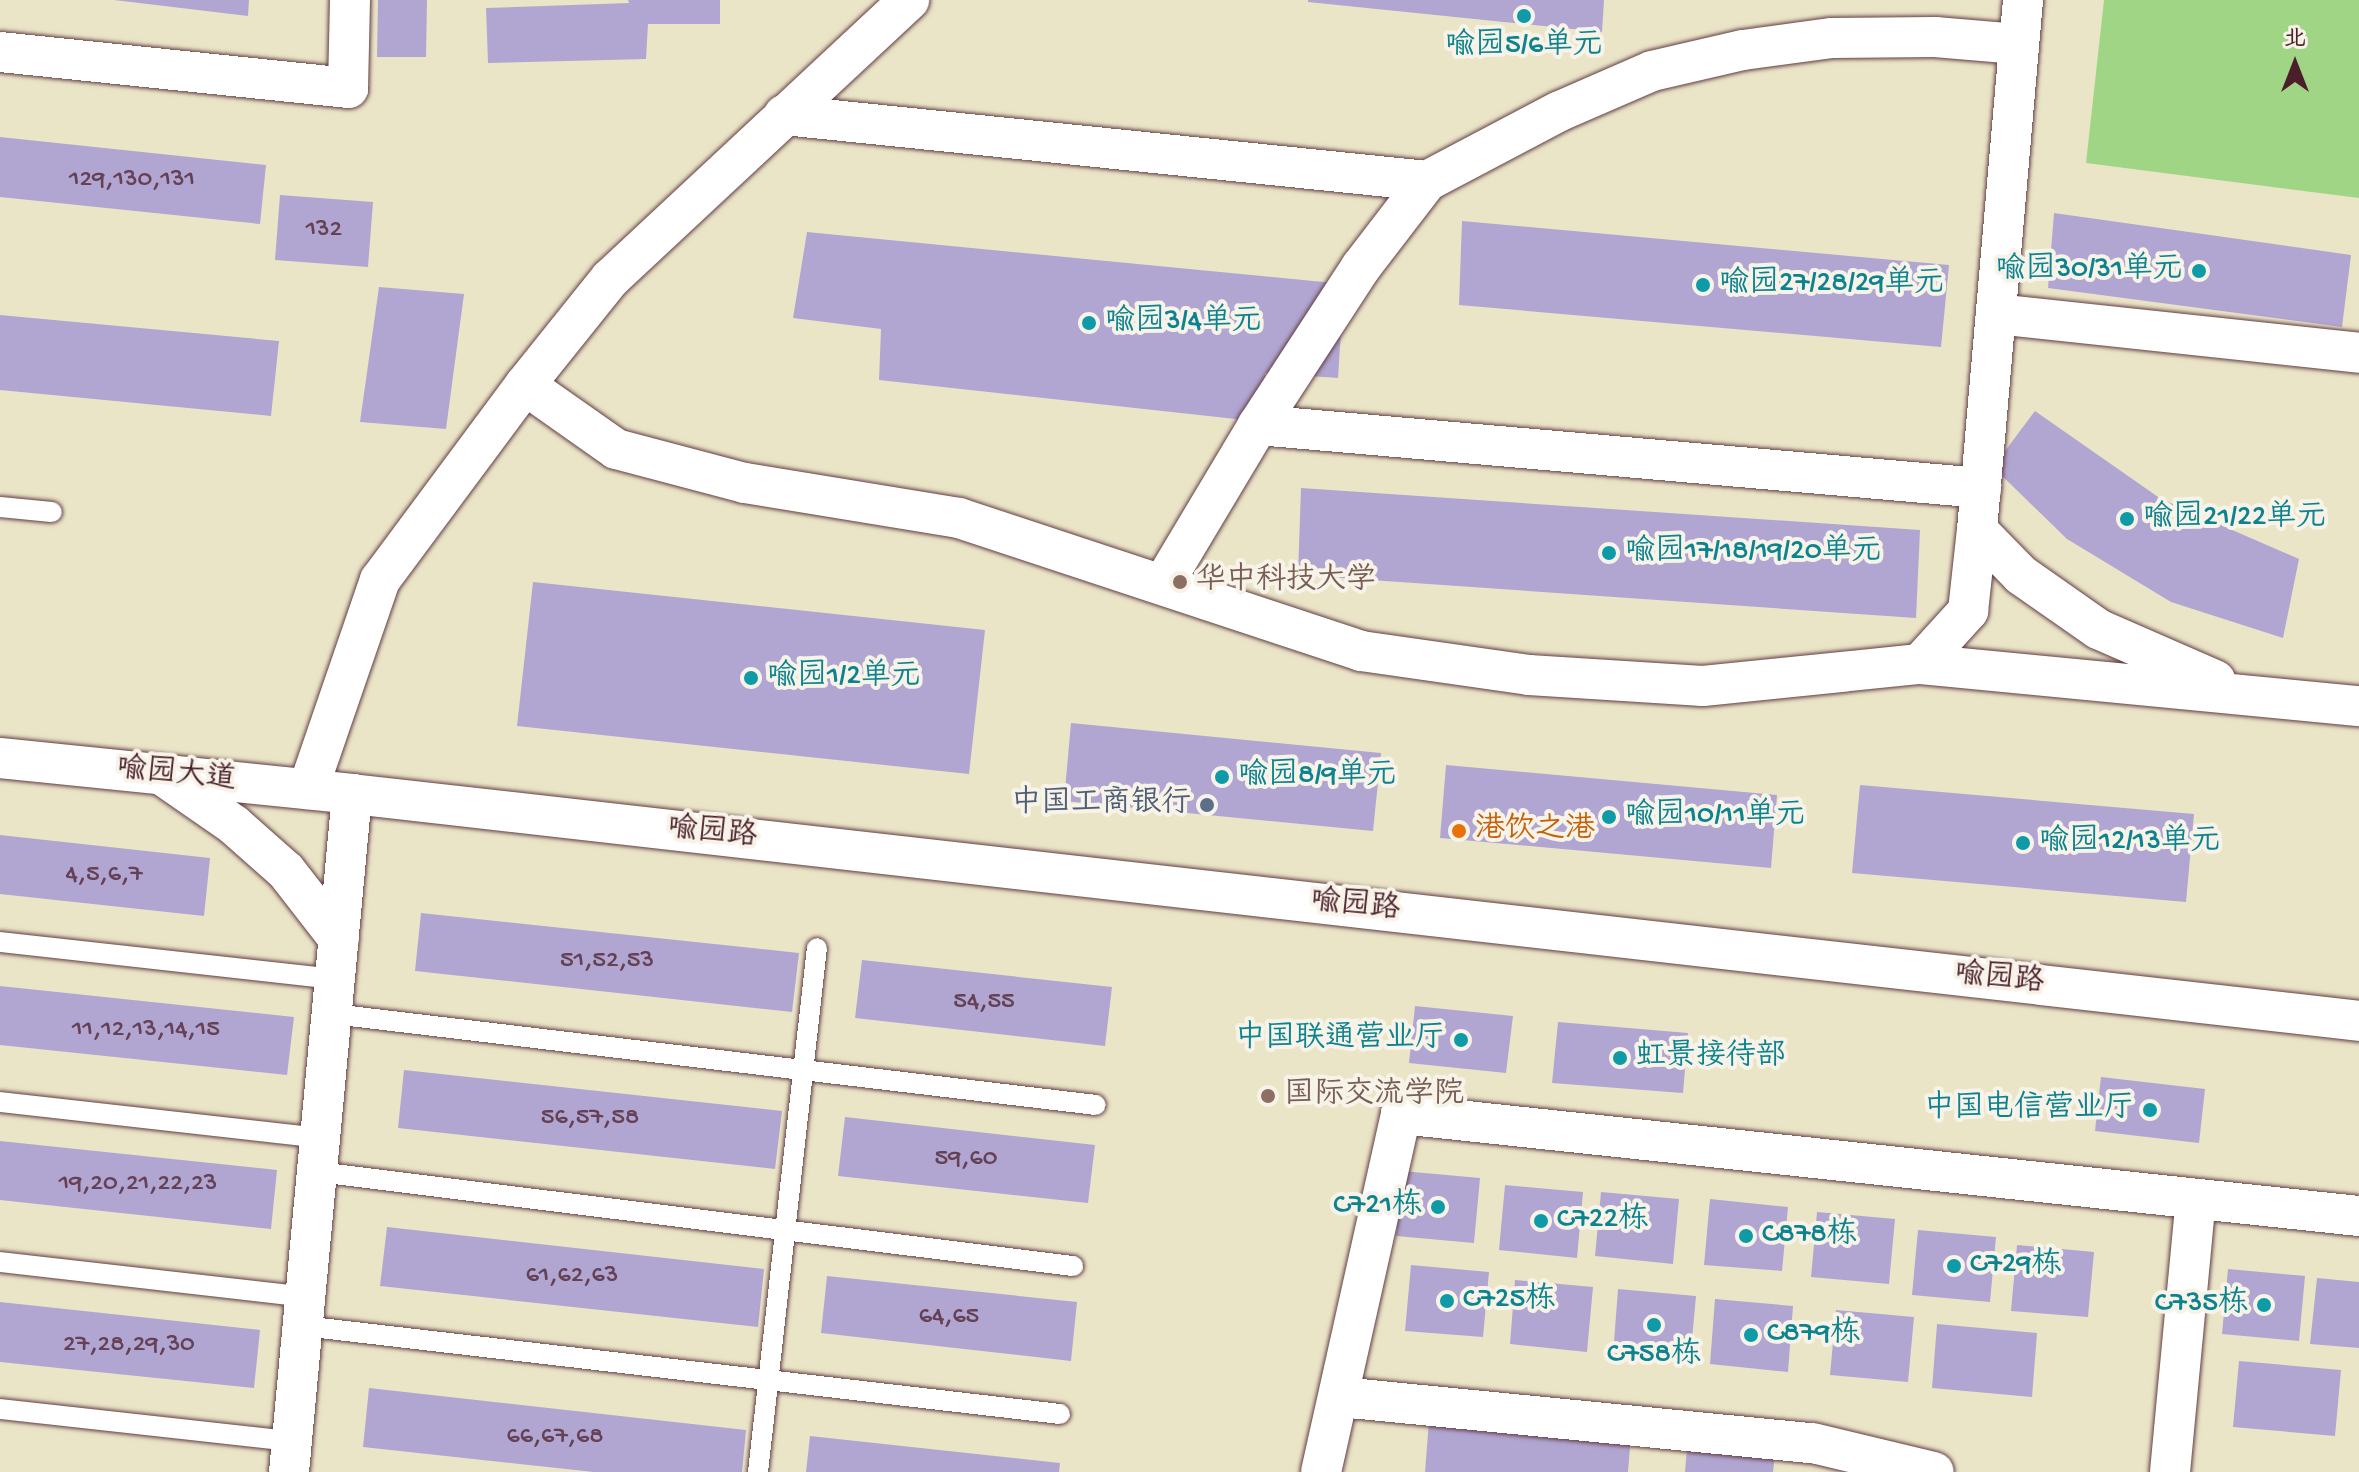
<!DOCTYPE html>
<meta charset="utf-8">
<style>
body{margin:0}
#map{position:relative;width:2359px;height:1472px;overflow:hidden;background:#ebe5c8;font-family:"Gochi Hand","LXGW WenKai TC",sans-serif}
div>[style]{position:absolute}
.green>*{inset:0;background:#a1d586}
.building>*{inset:0;background:#b1a6d2}
.roads{filter:drop-shadow(0 0 2px #623d43) drop-shadow(0 0 2px #623d43)}
.lane>*{height:20px;margin:-10px;padding:0 10px;transform-origin:10px;border-radius:10px;background:#fff}
.street>*{height:40px;margin:-20px;padding:0 20px;transform-origin:20px;border-radius:20px;background:#fff}
.dots>*{width:22px;height:22px;translate:-50% -50%;box-sizing:border-box;border:4px solid #f7f3e8;border-radius:50%}
span{translate:-50% -50%;white-space:nowrap;text-align:center;line-height:1.15;-webkit-text-stroke:8px #f7f3e8;paint-order:stroke}
.number-label{font-size:26px;color:#644155}
.number-label span{-webkit-text-stroke-width:0}
.culture-label{font-size:30px;color:#0d838f}
.right{translate:-100% -50%;text-align:right}
.left{translate:0 -50%;text-align:left}
.education-label{font-size:30px;color:#785e54}
.street-label{font-size:30px;color:#4a1f2b}
.service-label{font-size:30px;color:#4e5e75}
.food-label{font-size:30px;color:#c56008}
.north{position:absolute;left:2255px;top:24px;width:80px;height:80px;-webkit-text-stroke:6px #f7f3e8;paint-order:stroke;rotate:0deg;font-size:22px;font-weight:700;line-height:32px;text-align:center;color:#4a1f2b}
.north::after{content:'';display:block;margin:auto;width:28px;height:36px;background:#4a1f2b;clip-path:polygon(50% 0,100% 100%,50% 72%,0 100%)}
</style>
<div id="map">
<div class="green">
<i style="clip-path:polygon(2104px 0,2359px 0,2359px 198px,2086px 163px)"></i>
</div>
<div class="building">
<i style="clip-path:polygon(114px 0,249px 0,248px 16px)"></i>
<i style="clip-path:polygon(378px 0,427px 0,426px 57px,377px 57px)"></i>
<i style="clip-path:polygon(628px 0,720px 0,720px 24px,648px 24px,646px 59px,488px 63px,486px 8px,629px 3px)"></i>
<i style="clip-path:polygon(1308px 0,1604px 0,1602px 32px,1308px 2px)"></i>
<i style="clip-path:polygon(0 137px,266px 165px,260px 224px,0 197px)"></i>
<i style="clip-path:polygon(280px 195px,373px 202px,368px 267px,275px 260px)"></i>
<i style="clip-path:polygon(2054px 213px,2351px 255px,2342px 327px,2048px 288px)"></i>
<i style="clip-path:polygon(1462px 221px,1949px 265px,1941px 347px,1459px 305px)"></i>
<i style="clip-path:polygon(807px 232px,1344px 284px,1338px 378px,1265px 373px,1263px 422px,879px 380px,881px 329px,793px 318px)"></i>
<i style="clip-path:polygon(379px 287px,464px 294px,446px 429px,360px 422px)"></i>
<i style="clip-path:polygon(0 315px,279px 341px,271px 416px,0 390px)"></i>
<i style="clip-path:polygon(2035px 411px,2161px 499px,2299px 559px,2283px 638px,2171px 602px,2067px 539px,1993px 467px)"></i>
<i style="clip-path:polygon(1301px 488px,1920px 530px,1916px 618px,1298px 575px)"></i>
<i style="clip-path:polygon(533px 582px,985px 630px,969px 774px,517px 726px)"></i>
<i style="clip-path:polygon(1071px 723px,1381px 753px,1373px 831px,1064px 801px)"></i>
<i style="clip-path:polygon(1446px 765px,1777px 795px,1771px 868px,1440px 838px)"></i>
<i style="clip-path:polygon(1860px 785px,2194px 814px,2186px 902px,1852px 873px)"></i>
<i style="clip-path:polygon(0 835px,210px 858px,204px 916px,0 894px)"></i>
<i style="clip-path:polygon(421px 913px,799px 953px,792px 1012px,415px 971px)"></i>
<i style="clip-path:polygon(862px 960px,1112px 987px,1105px 1046px,855px 1018px)"></i>
<i style="clip-path:polygon(0 986px,294px 1017px,287px 1075px,0 1045px)"></i>
<i style="clip-path:polygon(1415px 1006px,1513px 1016px,1506px 1073px,1409px 1063px)"></i>
<i style="clip-path:polygon(1558px 1022px,1688px 1033px,1683px 1093px,1552px 1083px)"></i>
<i style="clip-path:polygon(404px 1070px,782px 1111px,775px 1169px,398px 1128px)"></i>
<i style="clip-path:polygon(2101px 1077px,2205px 1089px,2199px 1143px,2095px 1131px)"></i>
<i style="clip-path:polygon(845px 1117px,1095px 1145px,1088px 1203px,838px 1176px)"></i>
<i style="clip-path:polygon(0 1141px,277px 1170px,271px 1229px,0 1200px)"></i>
<i style="clip-path:polygon(1402px 1171px,1480px 1178px,1474px 1243px,1396px 1236px)"></i>
<i style="clip-path:polygon(1505px 1185px,1583px 1192px,1577px 1258px,1499px 1250px)"></i>
<i style="clip-path:polygon(1601px 1192px,1679px 1199px,1673px 1264px,1595px 1256px)"></i>
<i style="clip-path:polygon(1710px 1199px,1788px 1207px,1782px 1271px,1704px 1265px)"></i>
<i style="clip-path:polygon(1817px 1212px,1895px 1219px,1889px 1284px,1811px 1277px)"></i>
<i style="clip-path:polygon(387px 1227px,764px 1269px,758px 1327px,380px 1286px)"></i>
<i style="clip-path:polygon(1918px 1230px,1996px 1237px,1990px 1302px,1912px 1295px)"></i>
<i style="clip-path:polygon(2017px 1245px,2094px 1252px,2088px 1317px,2011px 1311px)"></i>
<i style="clip-path:polygon(1411px 1265px,1489px 1272px,1483px 1337px,1405px 1331px)"></i>
<i style="clip-path:polygon(2228px 1269px,2305px 1276px,2299px 1341px,2222px 1334px)"></i>
<i style="clip-path:polygon(827px 1276px,1077px 1302px,1071px 1361px,821px 1333px)"></i>
<i style="clip-path:polygon(2317px 1278px,2359px 1282px,2359px 1348px,2310px 1344px)"></i>
<i style="clip-path:polygon(1515px 1280px,1593px 1287px,1587px 1352px,1510px 1344px)"></i>
<i style="clip-path:polygon(1618px 1289px,1696px 1296px,1690px 1361px,1613px 1355px)"></i>
<i style="clip-path:polygon(1715px 1299px,1793px 1306px,1788px 1372px,1710px 1364px)"></i>
<i style="clip-path:polygon(0 1302px,260px 1330px,254px 1388px,0 1362px)"></i>
<i style="clip-path:polygon(1836px 1310px,1914px 1317px,1908px 1382px,1830px 1375px)"></i>
<i style="clip-path:polygon(1937px 1324px,2037px 1333px,2032px 1397px,1932px 1388px)"></i>
<i style="clip-path:polygon(2239px 1361px,2341px 1370px,2335px 1436px,2233px 1427px)"></i>
<i style="clip-path:polygon(369px 1388px,746px 1430px,742px 1472px,594px 1472px,363px 1447px)"></i>
<i style="clip-path:polygon(1690px 1414px,1778px 1423px,1773px 1472px,1685px 1472px)"></i>
<i style="clip-path:polygon(1429px 1421px,1631px 1434px,1628px 1472px,1425px 1472px)"></i>
<i style="clip-path:polygon(810px 1436px,1060px 1463px,1059px 1472px,806px 1472px)"></i>
</div>
<div class="roads">
<div class="lane">
<i style="left:0;top:507px;width:52px;rotate:5.5deg"></i>
<i style="left:0;top:942px;width:338px;rotate:6.3deg"></i>
<i style="left:333px;top:1014px;width:768px;rotate:6.8deg"></i>
<i style="left:0;top:1102px;width:323px;rotate:6.4deg"></i>
<i style="left:318px;top:1172px;width:761px;rotate:7.1deg"></i>
<i style="left:0;top:1262px;width:308px;rotate:6.5deg"></i>
<i style="left:303px;top:1326px;width:762px;rotate:6.63deg"></i>
<i style="left:0;top:1409px;width:294px;rotate:6.3deg"></i>
<i style="left:758px;top:1472px;width:527px;rotate:-83.58deg"></i>
</div>
<div class="street">
<i style="left:0;top:52px;width:350px;rotate:5.9deg"></i>
<i style="left:348px;top:88px;width:88px;rotate:-88.7deg"></i>
<i style="left:784px;top:115px;width:646px;rotate:5.86deg"></i>
<i style="left:1996px;top:314px;width:365px;rotate:6.1deg"></i>
<i style="left:525px;top:385px;width:111px;rotate:35.1deg"></i>
<i style="left:616px;top:449px;width:133px;rotate:14.8deg"></i>
<i style="left:745px;top:483px;width:217px;rotate:9.3deg"></i>
<i style="left:959px;top:518px;width:423px;rotate:18.3deg"></i>
<i style="left:1361px;top:651px;width:170px;rotate:8.1deg"></i>
<i style="left:1529px;top:675px;width:174px;rotate:3.6deg"></i>
<i style="left:1703px;top:686px;width:218px;rotate:-5.8deg"></i>
<i style="left:1920px;top:664px;width:441px;rotate:5.5deg"></i>
<i style="left:1258px;top:425px;width:726px;rotate:4.98deg"></i>
<i style="left:1977px;top:530px;width:532px;rotate:-85.04deg"></i>
<i style="left:1163px;top:584px;width:185px;rotate:-59.1deg"></i>
<i style="left:1258px;top:425px;width:189px;rotate:-56.9deg"></i>
<i style="left:1361px;top:267px;width:108px;rotate:-52.5deg"></i>
<i style="left:1427px;top:181px;width:150px;rotate:-27.8deg"></i>
<i style="left:1560px;top:111px;width:100px;rotate:-23.5deg"></i>
<i style="left:1652px;top:71px;width:93px;rotate:-13deg"></i>
<i style="left:1743px;top:50px;width:90px;rotate:-7.7deg"></i>
<i style="left:1832px;top:38px;width:103px;rotate:-0.6deg"></i>
<i style="left:1935px;top:37px;width:83px;rotate:4.8deg"></i>
<i style="left:1920px;top:664px;width:72px;rotate:-47.8deg"></i>
<i style="left:1968px;top:611px;width:81px;rotate:-83.7deg"></i>
<i style="left:1977px;top:530px;width:63px;rotate:45.6deg"></i>
<i style="left:2021px;top:575px;width:94px;rotate:35deg"></i>
<i style="left:2098px;top:629px;width:128px;rotate:23.6deg"></i>
<i style="left:0;top:758px;width:354px;rotate:5.8deg"></i>
<i style="left:352px;top:794px;width:2020px;rotate:6.45deg"></i>
<i style="left:165px;top:777px;width:84px;rotate:34.8deg"></i>
<i style="left:234px;top:825px;width:69px;rotate:41.5deg"></i>
<i style="left:286px;top:871px;width:86px;rotate:52.1deg"></i>
<i style="left:308px;top:789px;width:221px;rotate:-71deg"></i>
<i style="left:380px;top:580px;width:243px;rotate:-53.4deg"></i>
<i style="left:525px;top:385px;width:136px;rotate:-51.3deg"></i>
<i style="left:610px;top:279px;width:409px;rotate:-43deg"></i>
<i style="left:1340px;top:1397px;width:475px;rotate:5.6deg"></i>
<i style="left:1813px;top:1443px;width:124px;rotate:13.5deg"></i>
<i style="left:289px;top:1472px;width:681px;rotate:-84.69deg"></i>
<i style="left:1321px;top:1472px;width:367px;rotate:-77.4deg"></i>
<i style="left:1401px;top:1114px;width:963px;rotate:6.08deg"></i>
<i style="left:2170px;top:1472px;width:274px;rotate:-84.6deg"></i>
</div>
</div>
<div class="dots">
<i style="left:1524px;top:16px;background:#0f9aa8"></i>
<i style="left:2199px;top:271px;background:#0f9aa8"></i>
<i style="left:1703px;top:285px;background:#0f9aa8"></i>
<i style="left:1089px;top:323px;background:#0f9aa8"></i>
<i style="left:2127px;top:519px;background:#0f9aa8"></i>
<i style="left:1609px;top:553px;background:#0f9aa8"></i>
<i style="left:1180px;top:582px;background:#8d6e63"></i>
<i style="left:751px;top:678px;background:#0f9aa8"></i>
<i style="left:1222px;top:777px;background:#0f9aa8"></i>
<i style="left:1207px;top:805px;background:#5c6f8a"></i>
<i style="left:1609px;top:817px;background:#0f9aa8"></i>
<i style="left:1459px;top:831px;background:#e8710a"></i>
<i style="left:2023px;top:843px;background:#0f9aa8"></i>
<i style="left:1461px;top:1040px;background:#0f9aa8"></i>
<i style="left:1620px;top:1058px;background:#0f9aa8"></i>
<i style="left:1268px;top:1096px;background:#8d6e63"></i>
<i style="left:2150px;top:1110px;background:#0f9aa8"></i>
<i style="left:1438px;top:1207px;background:#0f9aa8"></i>
<i style="left:1541px;top:1221px;background:#0f9aa8"></i>
<i style="left:1746px;top:1236px;background:#0f9aa8"></i>
<i style="left:1954px;top:1266px;background:#0f9aa8"></i>
<i style="left:1447px;top:1301px;background:#0f9aa8"></i>
<i style="left:2264px;top:1305px;background:#0f9aa8"></i>
<i style="left:1654px;top:1325px;background:#0f9aa8"></i>
<i style="left:1751px;top:1335px;background:#0f9aa8"></i>
</div>
<div class="number-label">
<span style="left:132px;top:181px">129,130,131</span>
<span style="left:324px;top:231px">132</span>
<span style="left:104px;top:876px">4,5,6,7</span>
<span style="left:607px;top:962px">51,52,53</span>
<span style="left:984px;top:1003px">54,55</span>
<span style="left:146px;top:1031px">11,12,13,14,15</span>
<span style="left:590px;top:1119px">56,57,58</span>
<span style="left:966px;top:1160px">59,60</span>
<span style="left:138px;top:1185px">19,20,21,22,23</span>
<span style="left:572px;top:1277px">61,62,63</span>
<span style="left:949px;top:1318px">64,65</span>
<span style="left:129px;top:1346px">27,28,29,30</span>
<span style="left:555px;top:1438px">66,67,68</span>
</div>
<div class="culture-label">
<span style="left:1524px;top:47px">喻园5/6单元</span>
<span class="right" style="left:2183px;top:271px">喻园30/31单元</span>
<span class="left" style="left:1719px;top:285px">喻园27/28/29单元</span>
<span class="left" style="left:1105px;top:323px">喻园3/4单元</span>
<span class="left" style="left:2143px;top:519px">喻园21/22单元</span>
<span class="left" style="left:1625px;top:553px">喻园17/18/19/20单元</span>
<span class="left" style="left:767px;top:678px">喻园1/2单元</span>
<span class="left" style="left:1238px;top:777px">喻园8/9单元</span>
<span class="left" style="left:1625px;top:817px">喻园10/11单元</span>
<span class="left" style="left:2039px;top:843px">喻园12/13单元</span>
<span class="right" style="left:1445px;top:1040px">中国联通营业厅</span>
<span class="left" style="left:1636px;top:1058px">虹景接待部</span>
<span class="right" style="left:2134px;top:1110px">中国电信营业厅</span>
<span class="right" style="left:1422px;top:1207px">C721栋</span>
<span class="left" style="left:1557px;top:1221px">C722栋</span>
<span class="left" style="left:1762px;top:1236px">C878栋</span>
<span class="left" style="left:1970px;top:1266px">C729栋</span>
<span class="left" style="left:1463px;top:1301px">C725栋</span>
<span class="right" style="left:2248px;top:1305px">C735栋</span>
<span class="left" style="left:1767px;top:1335px">C879栋</span>
<span style="left:1654px;top:1356px">C758栋</span>
</div>
<div class="education-label">
<span class="left" style="left:1196px;top:582px">华中科技大学</span>
<span class="left" style="left:1284px;top:1096px">国际交流学院</span>
</div>
<div class="street-label">
<span style="left:176px;top:776px;rotate:6deg">喻园大道</span>
<span style="left:712px;top:834px;rotate:6deg">喻园路</span>
<span style="left:1355px;top:907px;rotate:6deg">喻园路</span>
<span style="left:1999px;top:980px;rotate:6deg">喻园路</span>
</div>
<div class="service-label">
<span class="right" style="left:1191px;top:805px">中国工商银行</span>
</div>
<div class="food-label">
<span class="left" style="left:1475px;top:831px">港饮之港</span>
</div>
<div class="north">北</div>
</div>
